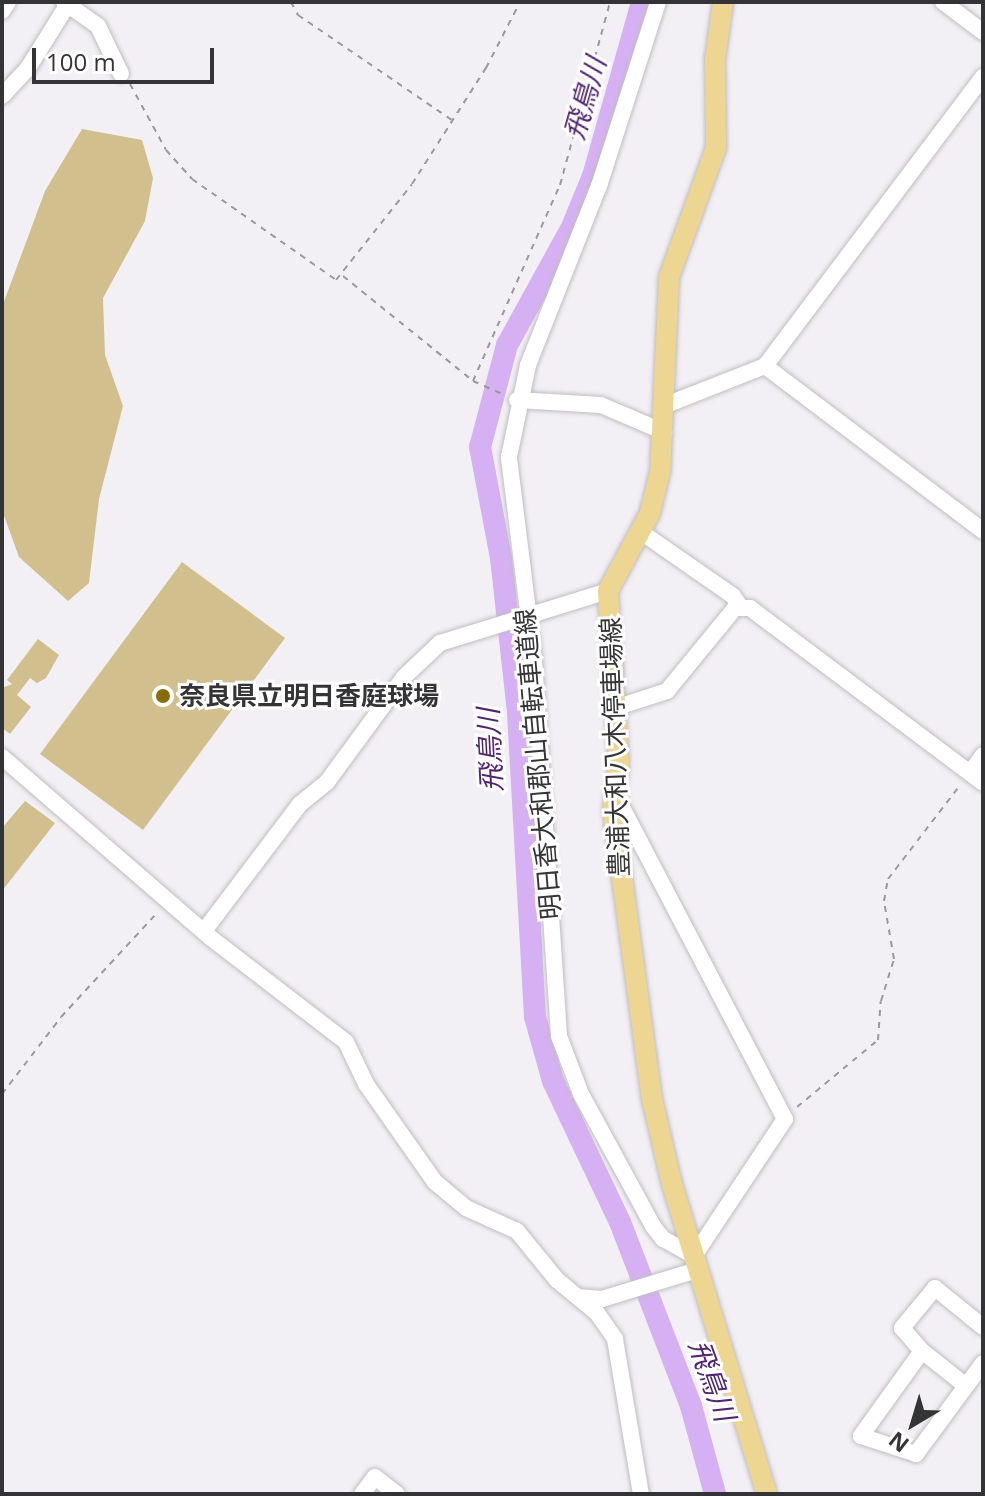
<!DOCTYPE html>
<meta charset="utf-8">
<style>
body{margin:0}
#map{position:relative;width:985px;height:1496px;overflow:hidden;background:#f3f0f5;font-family:"Open Sans","Noto Sans JP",sans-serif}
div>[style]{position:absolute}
.green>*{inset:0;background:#d1bf8d}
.river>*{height:22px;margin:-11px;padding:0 11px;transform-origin:11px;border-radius:11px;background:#d5b1f3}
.path>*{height:2px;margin-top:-1px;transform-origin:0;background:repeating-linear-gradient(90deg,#9b999c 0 6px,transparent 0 12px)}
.roads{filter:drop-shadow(0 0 2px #c0bdc2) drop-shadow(0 0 2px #c0bdc2)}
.minor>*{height:16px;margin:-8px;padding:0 8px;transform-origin:8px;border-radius:8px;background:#fff}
.major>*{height:20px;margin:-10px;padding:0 10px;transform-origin:10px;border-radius:10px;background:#edd691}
.dots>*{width:22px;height:22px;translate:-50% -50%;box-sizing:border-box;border:4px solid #fff;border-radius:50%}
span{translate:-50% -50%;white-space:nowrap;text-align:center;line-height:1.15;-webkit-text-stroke:6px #fff;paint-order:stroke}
.poi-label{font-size:26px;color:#343335;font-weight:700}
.left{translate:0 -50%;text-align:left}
.street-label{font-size:26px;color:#343335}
.water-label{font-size:28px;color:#512470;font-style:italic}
.frame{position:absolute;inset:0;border:4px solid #343335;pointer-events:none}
.north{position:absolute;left:873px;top:1384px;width:80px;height:80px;-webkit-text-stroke:6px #fff;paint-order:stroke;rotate:218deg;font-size:22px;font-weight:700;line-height:32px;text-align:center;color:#343335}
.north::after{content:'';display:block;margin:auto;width:28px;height:36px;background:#343335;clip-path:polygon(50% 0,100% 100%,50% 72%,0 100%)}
.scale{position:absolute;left:32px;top:48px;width:182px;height:36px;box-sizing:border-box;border:4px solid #343335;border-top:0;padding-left:10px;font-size:24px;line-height:28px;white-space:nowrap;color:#343335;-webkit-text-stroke:6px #fff;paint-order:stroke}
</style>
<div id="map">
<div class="green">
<i style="clip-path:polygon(82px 129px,142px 140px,153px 178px,145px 221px,103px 298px,105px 355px,123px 406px,99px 499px,89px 583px,68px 601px,19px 557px,2px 510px,2px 307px,45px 191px)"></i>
<i style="clip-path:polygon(182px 562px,285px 638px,143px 830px,40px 754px)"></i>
<i style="clip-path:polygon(38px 639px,59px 655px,46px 678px,37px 683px,30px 678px,17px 695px,31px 707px,10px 734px,2px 728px,2px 688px,12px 684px,7px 680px)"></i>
<i style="clip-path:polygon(25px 801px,55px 823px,2px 891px,2px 828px)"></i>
</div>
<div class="river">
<i style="left:642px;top:2px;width:181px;rotate:105.7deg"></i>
<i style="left:593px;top:176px;width:55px;rotate:112.4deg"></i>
<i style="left:572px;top:227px;width:135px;rotate:118.8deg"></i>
<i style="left:507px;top:345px;width:106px;rotate:104.8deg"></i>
<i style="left:480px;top:447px;width:113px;rotate:79.3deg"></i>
<i style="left:501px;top:558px;width:156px;rotate:83.7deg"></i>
<i style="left:518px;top:713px;width:304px;rotate:86.8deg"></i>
<i style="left:535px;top:1017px;width:66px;rotate:74.3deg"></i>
<i style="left:553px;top:1081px;width:156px;rotate:64.6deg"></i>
<i style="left:620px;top:1222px;width:197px;rotate:68.9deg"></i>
<i style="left:691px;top:1406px;width:91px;rotate:74.7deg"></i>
</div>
<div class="path">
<i style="left:291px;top:2px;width:15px;rotate:62deg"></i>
<i style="left:298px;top:15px;width:186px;rotate:34.3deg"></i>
<i style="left:130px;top:84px;width:75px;rotate:61.4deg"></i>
<i style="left:166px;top:150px;width:39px;rotate:48deg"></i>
<i style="left:192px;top:179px;width:176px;rotate:35deg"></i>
<i style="left:336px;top:280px;width:122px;rotate:-51.6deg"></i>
<i style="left:412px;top:184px;width:138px;rotate:-57.5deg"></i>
<i style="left:486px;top:68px;width:74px;rotate:-62.7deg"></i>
<i style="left:343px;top:276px;width:167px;rotate:38.9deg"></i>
<i style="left:473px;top:381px;width:35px;rotate:24deg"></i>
<i style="left:473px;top:381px;width:214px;rotate:-66.1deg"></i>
<i style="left:560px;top:185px;width:190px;rotate:-74.7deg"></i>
<i style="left:2px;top:1094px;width:97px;rotate:-52.5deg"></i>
<i style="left:61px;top:1017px;width:142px;rotate:-47.3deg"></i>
<i style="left:797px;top:1107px;width:105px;rotate:-39.6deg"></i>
<i style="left:878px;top:1040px;width:39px;rotate:-86deg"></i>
<i style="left:881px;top:1001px;width:44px;rotate:-72.8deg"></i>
<i style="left:894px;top:959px;width:59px;rotate:-99.8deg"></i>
<i style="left:884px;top:901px;width:22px;rotate:-80deg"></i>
<i style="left:888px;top:879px;width:120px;rotate:-52.5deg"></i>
</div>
<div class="roads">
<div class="minor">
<i style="left:64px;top:2px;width:42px;rotate:35.2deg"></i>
<i style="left:98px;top:26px;width:53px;rotate:64.4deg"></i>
<i style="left:943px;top:2px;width:50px;rotate:36.9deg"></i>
<i style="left:2px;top:11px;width:11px;rotate:-56deg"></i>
<i style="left:2px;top:96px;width:38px;rotate:-47deg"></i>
<i style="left:28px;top:68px;width:75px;rotate:-58deg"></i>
<i style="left:765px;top:366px;width:273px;rotate:37.1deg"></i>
<i style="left:517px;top:400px;width:84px;rotate:3.4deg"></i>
<i style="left:601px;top:405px;width:69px;rotate:23.2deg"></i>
<i style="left:666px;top:405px;width:106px;rotate:-21.5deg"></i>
<i style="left:765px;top:366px;width:362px;rotate:-53deg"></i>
<i style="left:641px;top:532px;width:112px;rotate:34.8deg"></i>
<i style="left:733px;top:596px;width:14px;rotate:56deg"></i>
<i style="left:618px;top:707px;width:52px;rotate:-18.1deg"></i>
<i style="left:667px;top:691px;width:107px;rotate:-50.7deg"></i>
<i style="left:735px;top:608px;width:15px"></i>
<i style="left:750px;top:608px;width:291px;rotate:36.9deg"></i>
<i style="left:2px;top:757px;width:276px;rotate:40.9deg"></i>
<i style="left:211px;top:938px;width:170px;rotate:37.6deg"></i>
<i style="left:346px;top:1042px;width:47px;rotate:64.5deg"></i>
<i style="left:366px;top:1084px;width:120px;rotate:54.9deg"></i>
<i style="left:435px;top:1182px;width:40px;rotate:40deg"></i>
<i style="left:466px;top:1208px;width:56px;rotate:24.3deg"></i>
<i style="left:517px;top:1231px;width:63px;rotate:50.8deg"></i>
<i style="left:557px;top:1280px;width:52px;rotate:39.5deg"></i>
<i style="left:597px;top:1313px;width:32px;rotate:55deg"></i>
<i style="left:615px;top:1339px;width:157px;rotate:80.5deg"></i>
<i style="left:970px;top:773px;width:22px;rotate:-54deg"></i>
<i style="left:615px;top:794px;width:367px;rotate:62.4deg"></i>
<i style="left:785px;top:1119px;width:164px;rotate:123.6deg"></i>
<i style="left:694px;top:1256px;width:35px;rotate:-151deg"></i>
<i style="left:663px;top:1239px;width:16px;rotate:-128deg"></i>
<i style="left:653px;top:1226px;width:150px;rotate:-118.6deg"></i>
<i style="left:581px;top:1094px;width:62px;rotate:-110.8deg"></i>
<i style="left:559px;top:1036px;width:378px;rotate:-93.8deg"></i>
<i style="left:534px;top:659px;width:204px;rotate:-97.1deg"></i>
<i style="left:509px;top:457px;width:94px;rotate:-78.3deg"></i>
<i style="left:528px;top:365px;width:193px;rotate:-68.4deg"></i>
<i style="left:599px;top:186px;width:193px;rotate:-72.2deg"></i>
<i style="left:204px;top:931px;width:159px;rotate:-52.9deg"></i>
<i style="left:300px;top:804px;width:35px;rotate:-39deg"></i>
<i style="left:327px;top:782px;width:130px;rotate:-53.7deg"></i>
<i style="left:404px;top:677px;width:50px;rotate:-43.4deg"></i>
<i style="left:440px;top:643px;width:176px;rotate:-17.2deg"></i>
<i style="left:578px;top:1297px;width:24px;rotate:5deg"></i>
<i style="left:602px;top:1299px;width:99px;rotate:-17deg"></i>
<i style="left:983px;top:1327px;width:62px;rotate:-140.9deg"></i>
<i style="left:935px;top:1288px;width:52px;rotate:129.5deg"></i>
<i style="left:902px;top:1328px;width:30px;rotate:49deg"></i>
<i style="left:922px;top:1351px;width:105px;rotate:125.7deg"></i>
<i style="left:861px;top:1436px;width:58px;rotate:18.1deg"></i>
<i style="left:916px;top:1454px;width:113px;rotate:-53.6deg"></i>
<i style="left:922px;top:1351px;width:56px;rotate:38.5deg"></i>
<i style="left:362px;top:1494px;width:21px;rotate:-53deg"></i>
<i style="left:375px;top:1477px;width:28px;rotate:38deg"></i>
</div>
<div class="major">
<i style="left:723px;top:2px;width:59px;rotate:97.9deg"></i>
<i style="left:715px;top:60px;width:88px;rotate:89.3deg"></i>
<i style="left:716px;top:148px;width:137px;rotate:110deg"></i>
<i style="left:669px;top:277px;width:195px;rotate:92.6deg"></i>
<i style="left:660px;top:472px;width:42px;rotate:103.7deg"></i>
<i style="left:650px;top:513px;width:89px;rotate:118.3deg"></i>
<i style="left:608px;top:591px;width:173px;rotate:86.4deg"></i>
<i style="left:619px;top:764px;width:47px;rotate:97.3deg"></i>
<i style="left:613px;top:811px;width:291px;rotate:82.3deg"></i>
<i style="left:652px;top:1099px;width:87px;rotate:76.8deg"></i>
<i style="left:672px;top:1184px;width:324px;rotate:73deg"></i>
</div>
</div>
<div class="dots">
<i style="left:163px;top:696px;background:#886b0a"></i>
</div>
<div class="poi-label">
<span class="left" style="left:179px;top:696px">奈良県立明日香庭球場</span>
</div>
<div class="street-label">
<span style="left:615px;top:747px;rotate:-92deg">豊浦大和八木停車場線</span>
<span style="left:538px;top:764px;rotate:-95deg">明日香大和郡山自転車道線</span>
</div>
<div class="water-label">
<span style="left:584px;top:98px;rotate:-74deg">飛鳥川</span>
<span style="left:489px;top:750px;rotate:-93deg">飛鳥川</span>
<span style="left:713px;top:1380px;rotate:70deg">飛鳥川</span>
</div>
<div class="frame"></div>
<div class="north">N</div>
<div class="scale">100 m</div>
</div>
